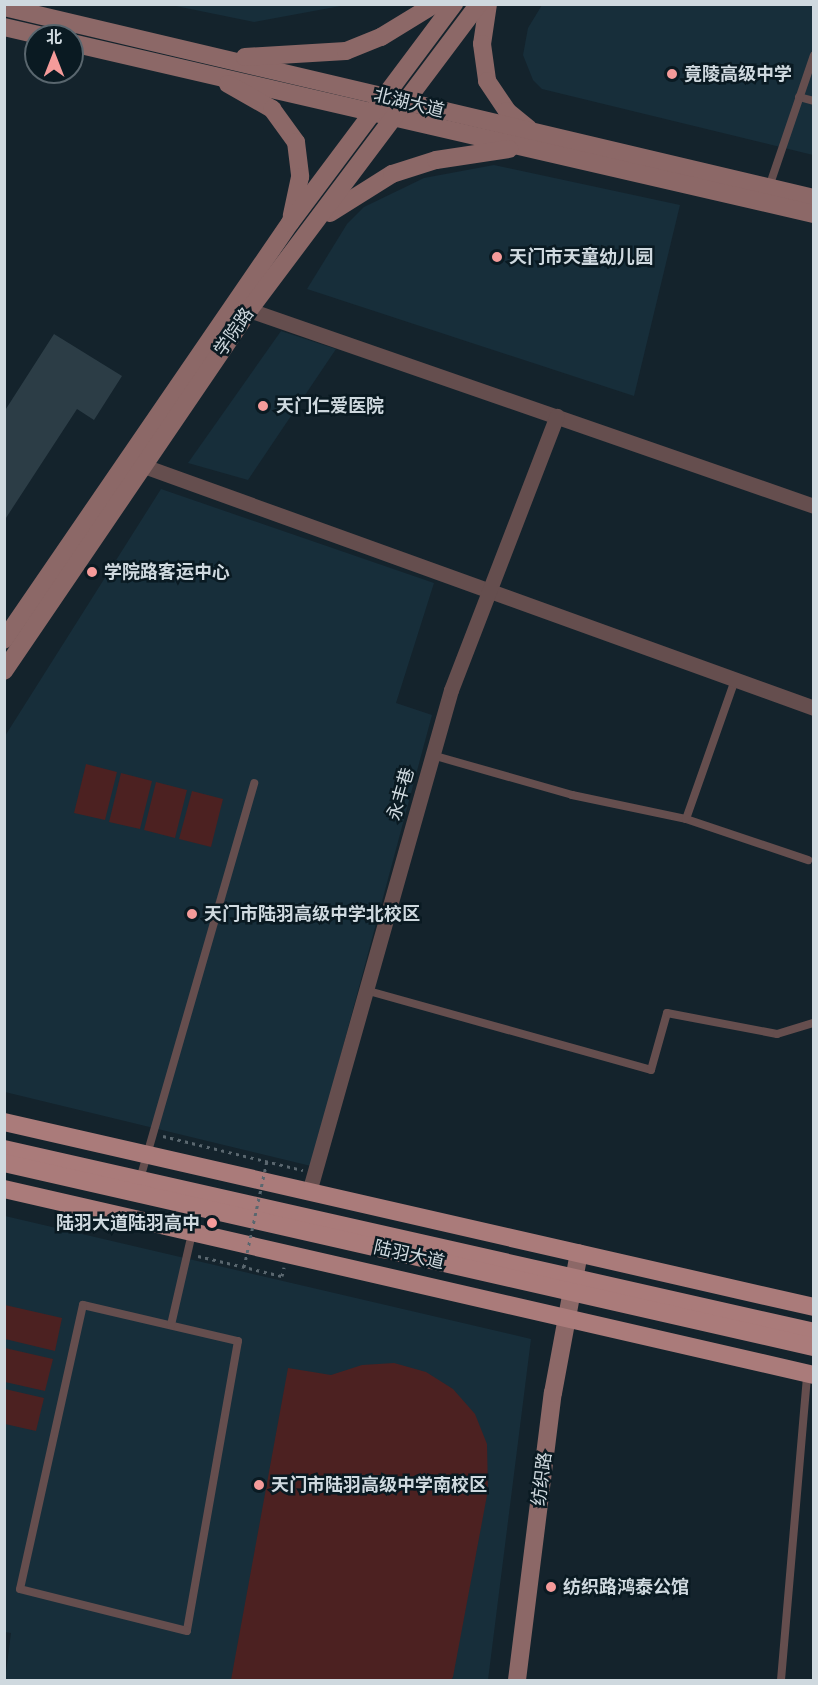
<!DOCTYPE html>
<meta charset="utf-8">
<style>
body{margin:0}
#map{position:relative;width:818px;height:1685px;overflow:hidden;background:#14232c;font-family:"Fira Sans Condensed","Noto Sans SC",sans-serif}
div>[style]{position:absolute}
.built>*{inset:0;background:#172e3a}
.green>*{inset:0;background:#4c2121}
.building>*{inset:0;background:#2c3d46}
.path>*{height:3px;margin-top:-1.5px;transform-origin:0;background:repeating-linear-gradient(90deg,#5a676f 0 3px,transparent 0 7.5px)}
.lane>*{height:8px;margin:-4px;padding:0 4px;transform-origin:4px;border-radius:4px;background:#654e4e}
.street>*{height:15px;margin:-7.5px;padding:0 7.5px;transform-origin:7.5px;border-radius:7.5px;background:#654e4e}
.secondary>*{height:18px;margin:-9px;padding:0 9px;transform-origin:9px;border-radius:9px;background:#8c6867}
.primary>*{height:18px;margin:-9px;padding:0 9px;transform-origin:9px;border-radius:9px;background:#aa7b7a}
.path-bridge>*{height:3px;margin-top:-1.5px;transform-origin:0;background:repeating-linear-gradient(90deg,#5a676f 0 3px,transparent 0 7.5px)}
.dots>*{width:16px;height:16px;translate:-50% -50%;box-sizing:border-box;border:3px solid #0a1a22;border-radius:50%}
span{translate:-50% -50%;white-space:nowrap;text-align:center;line-height:1.15;-webkit-text-stroke:5px #0a1a22;paint-order:stroke}
.poi-label{font-size:18px;color:#cfd9df;font-weight:700}
.left{translate:0 -50%;text-align:left}
.right{translate:-100% -50%;text-align:right}
.street-label{font-size:18px;color:#cfd9df}
.frame{position:absolute;inset:0;border:6px solid #cfd9df;pointer-events:none}
.north{position:absolute;left:24px;top:24px;width:60px;height:60px;box-sizing:border-box;background:#0a1a22;border:2px solid #59666e;border-radius:50%;rotate:0deg;font-size:16px;font-weight:700;line-height:24px;text-align:center;color:#cfd9df}
.north::after{content:'';display:block;margin:auto;width:21px;height:27px;background:#f59b9a;clip-path:polygon(50% 0,100% 100%,50% 72%,0 100%)}
</style>
<div id="map">
<div class="built">
<i style="clip-path:polygon(171px 5px,346px 5px,254px 22px)"></i>
<i style="clip-path:polygon(542px 5px,813px 5px,813px 155px,542px 89px,533px 80px,523px 55px,528px 28px)"></i>
<i style="clip-path:polygon(494px 165px,680px 205px,634px 396px,307px 289px,347px 224px,364px 207px,424px 178px)"></i>
<i style="clip-path:polygon(281px 331px,336px 349px,248px 480px,188px 463px)"></i>
<i style="clip-path:polygon(161px 489px,434px 583px,396px 703px,432px 715px,311px 1166px,5px 1092px,5px 736px)"></i>
<i style="clip-path:polygon(5px 1216px,531px 1339px,488px 1680px,5px 1680px,11px 1633px,5px 1632px)"></i>
</div>
<div class="green">
<i style="clip-path:polygon(86px 764px,117px 772px,105px 820px,74px 813px)"></i>
<i style="clip-path:polygon(121px 773px,152px 781px,140px 829px,109px 822px)"></i>
<i style="clip-path:polygon(156px 782px,187px 790px,175px 838px,144px 830px)"></i>
<i style="clip-path:polygon(192px 791px,223px 799px,211px 847px,179px 839px)"></i>
<i style="clip-path:polygon(5px 1305px,62px 1318px,55px 1351px,5px 1339px)"></i>
<i style="clip-path:polygon(5px 1348px,53px 1359px,45px 1391px,5px 1382px)"></i>
<i style="clip-path:polygon(394px 1363px,426px 1372px,453px 1389px,475px 1414px,487px 1444px,488px 1490px,453px 1677px,451px 1680px,231px 1680px,288px 1368px,331px 1375px,362px 1365px)"></i>
<i style="clip-path:polygon(5px 1389px,44px 1398px,36px 1431px,5px 1424px)"></i>
</div>
<div class="building">
<i style="clip-path:polygon(54px 334px,122px 376px,94px 420px,77px 409px,4px 521px,4px 412px)"></i>
</div>
<div class="path">
<i style="left:163px;top:1136px;width:144px;rotate:13.7deg"></i>
<i style="left:198px;top:1256px;width:86px;rotate:13.4deg"></i>
<i style="left:282px;top:1276px;width:9px;rotate:-77deg"></i>
</div>
<div class="lane">
<i style="left:799px;top:97px;width:16px;rotate:15deg"></i>
<i style="left:769px;top:187px;width:139px;rotate:-71.2deg"></i>
<i style="left:432px;top:755px;width:146px;rotate:15.9deg"></i>
<i style="left:572px;top:795px;width:116px;rotate:11.9deg"></i>
<i style="left:686px;top:819px;width:129px;rotate:18.6deg"></i>
<i style="left:686px;top:819px;width:147px;rotate:-70.6deg"></i>
<i style="left:365px;top:990px;width:297px;rotate:15.6deg"></i>
<i style="left:651px;top:1070px;width:59px;rotate:-74.3deg"></i>
<i style="left:667px;top:1013px;width:112px;rotate:10.8deg"></i>
<i style="left:777px;top:1034px;width:39px;rotate:-17deg"></i>
<i style="left:140px;top:1179px;width:412px;rotate:-73.9deg"></i>
<i style="left:83px;top:1305px;width:159px;rotate:13.1deg"></i>
<i style="left:238px;top:1341px;width:294px;rotate:100deg"></i>
<i style="left:187px;top:1631px;width:172px;rotate:-165.9deg"></i>
<i style="left:20px;top:1589px;width:291px;rotate:-77.5deg"></i>
<i style="left:171px;top:1325px;width:121px;rotate:-77.1deg"></i>
<i style="left:781px;top:1680px;width:307px;rotate:-85.1deg"></i>
</div>
<div class="street">
<i style="left:249px;top:310px;width:598px;rotate:19.13deg"></i>
<i style="left:141px;top:465px;width:716px;rotate:19.85deg"></i>
<i style="left:309px;top:1192px;width:522px;rotate:-74.21deg"></i>
<i style="left:451px;top:690px;width:294px;rotate:-68.9deg"></i>
</div>
<div class="secondary">
<i style="left:488px;top:4px;width:40px;rotate:98.5deg"></i>
<i style="left:482px;top:44px;width:37px;rotate:82deg"></i>
<i style="left:487px;top:81px;width:36px;rotate:56deg"></i>
<i style="left:507px;top:111px;width:28px;rotate:39deg"></i>
<i style="left:4px;top:7px;width:832px;rotate:13.27deg"></i>
<i style="left:4px;top:27px;width:40px;rotate:13deg"></i>
<i style="left:72px;top:43px;width:761px;rotate:12.98deg"></i>
<i style="left:245px;top:57px;width:101px;rotate:-3.4deg"></i>
<i style="left:346px;top:51px;width:38px;rotate:-22deg"></i>
<i style="left:381px;top:37px;width:63px;rotate:-31.4deg"></i>
<i style="left:228px;top:84px;width:51px;rotate:29.6deg"></i>
<i style="left:272px;top:109px;width:41px;rotate:54deg"></i>
<i style="left:296px;top:142px;width:35px;rotate:83deg"></i>
<i style="left:300px;top:177px;width:40px;rotate:102deg"></i>
<i style="left:330px;top:213px;width:73px;rotate:-32.2deg"></i>
<i style="left:392px;top:174px;width:46px;rotate:-17.7deg"></i>
<i style="left:436px;top:160px;width:74px;rotate:-8.6deg"></i>
<i style="left:4px;top:640px;width:506px;rotate:-55.56deg"></i>
<i style="left:290px;top:223px;width:274px;rotate:-53.2deg"></i>
<i style="left:4px;top:671px;width:436px;rotate:-55.8deg"></i>
<i style="left:249px;top:310px;width:383px;rotate:-53.1deg"></i>
<i style="left:517px;top:1680px;width:289px;rotate:-82.9deg"></i>
<i style="left:553px;top:1393px;width:142px;rotate:-79.5deg"></i>
</div>
<div class="primary">
<i style="left:4px;top:1122px;width:831px;rotate:12.87deg"></i>
<i style="left:4px;top:1149px;width:830px;rotate:12.73deg"></i>
<i style="left:4px;top:1163px;width:831px;rotate:12.8deg"></i>
<i style="left:4px;top:1189px;width:831px;rotate:12.93deg"></i>
</div>
<div class="path-bridge">
<i style="left:244px;top:1267px;width:108px;rotate:-77.8deg"></i>
</div>
<div class="dots">
<i style="left:672px;top:74px;background:#f59b9a"></i>
<i style="left:497px;top:257px;background:#f59b9a"></i>
<i style="left:263px;top:406px;background:#f59b9a"></i>
<i style="left:92px;top:572px;background:#f59b9a"></i>
<i style="left:192px;top:914px;background:#f59b9a"></i>
<i style="left:212px;top:1223px;background:#f59b9a"></i>
<i style="left:259px;top:1485px;background:#f59b9a"></i>
<i style="left:551px;top:1587px;background:#f59b9a"></i>
</div>
<div class="poi-label">
<span class="left" style="left:684px;top:74px">竟陵高级中学</span>
<span class="left" style="left:509px;top:257px">天门市天童幼儿园</span>
<span class="left" style="left:276px;top:406px">天门仁爱医院</span>
<span class="left" style="left:104px;top:572px">学院路客运中心</span>
<span class="left" style="left:204px;top:914px">天门市陆羽高级中学北校区</span>
<span class="right" style="left:200px;top:1223px">陆羽大道陆羽高中</span>
<span class="left" style="left:271px;top:1485px">天门市陆羽高级中学南校区</span>
<span class="left" style="left:563px;top:1587px">纺织路鸿泰公馆</span>
</div>
<div class="street-label">
<span style="left:409px;top:103px;rotate:14deg">北湖大道</span>
<span style="left:234px;top:332px;rotate:-55deg">学院路</span>
<span style="left:401px;top:794px;rotate:-74deg">永丰巷</span>
<span style="left:409px;top:1255px;rotate:13deg">陆羽大道</span>
<span style="left:542px;top:1479px;rotate:-83deg">纺织路</span>
</div>
<div class="frame"></div>
<div class="north">北</div>
</div>
